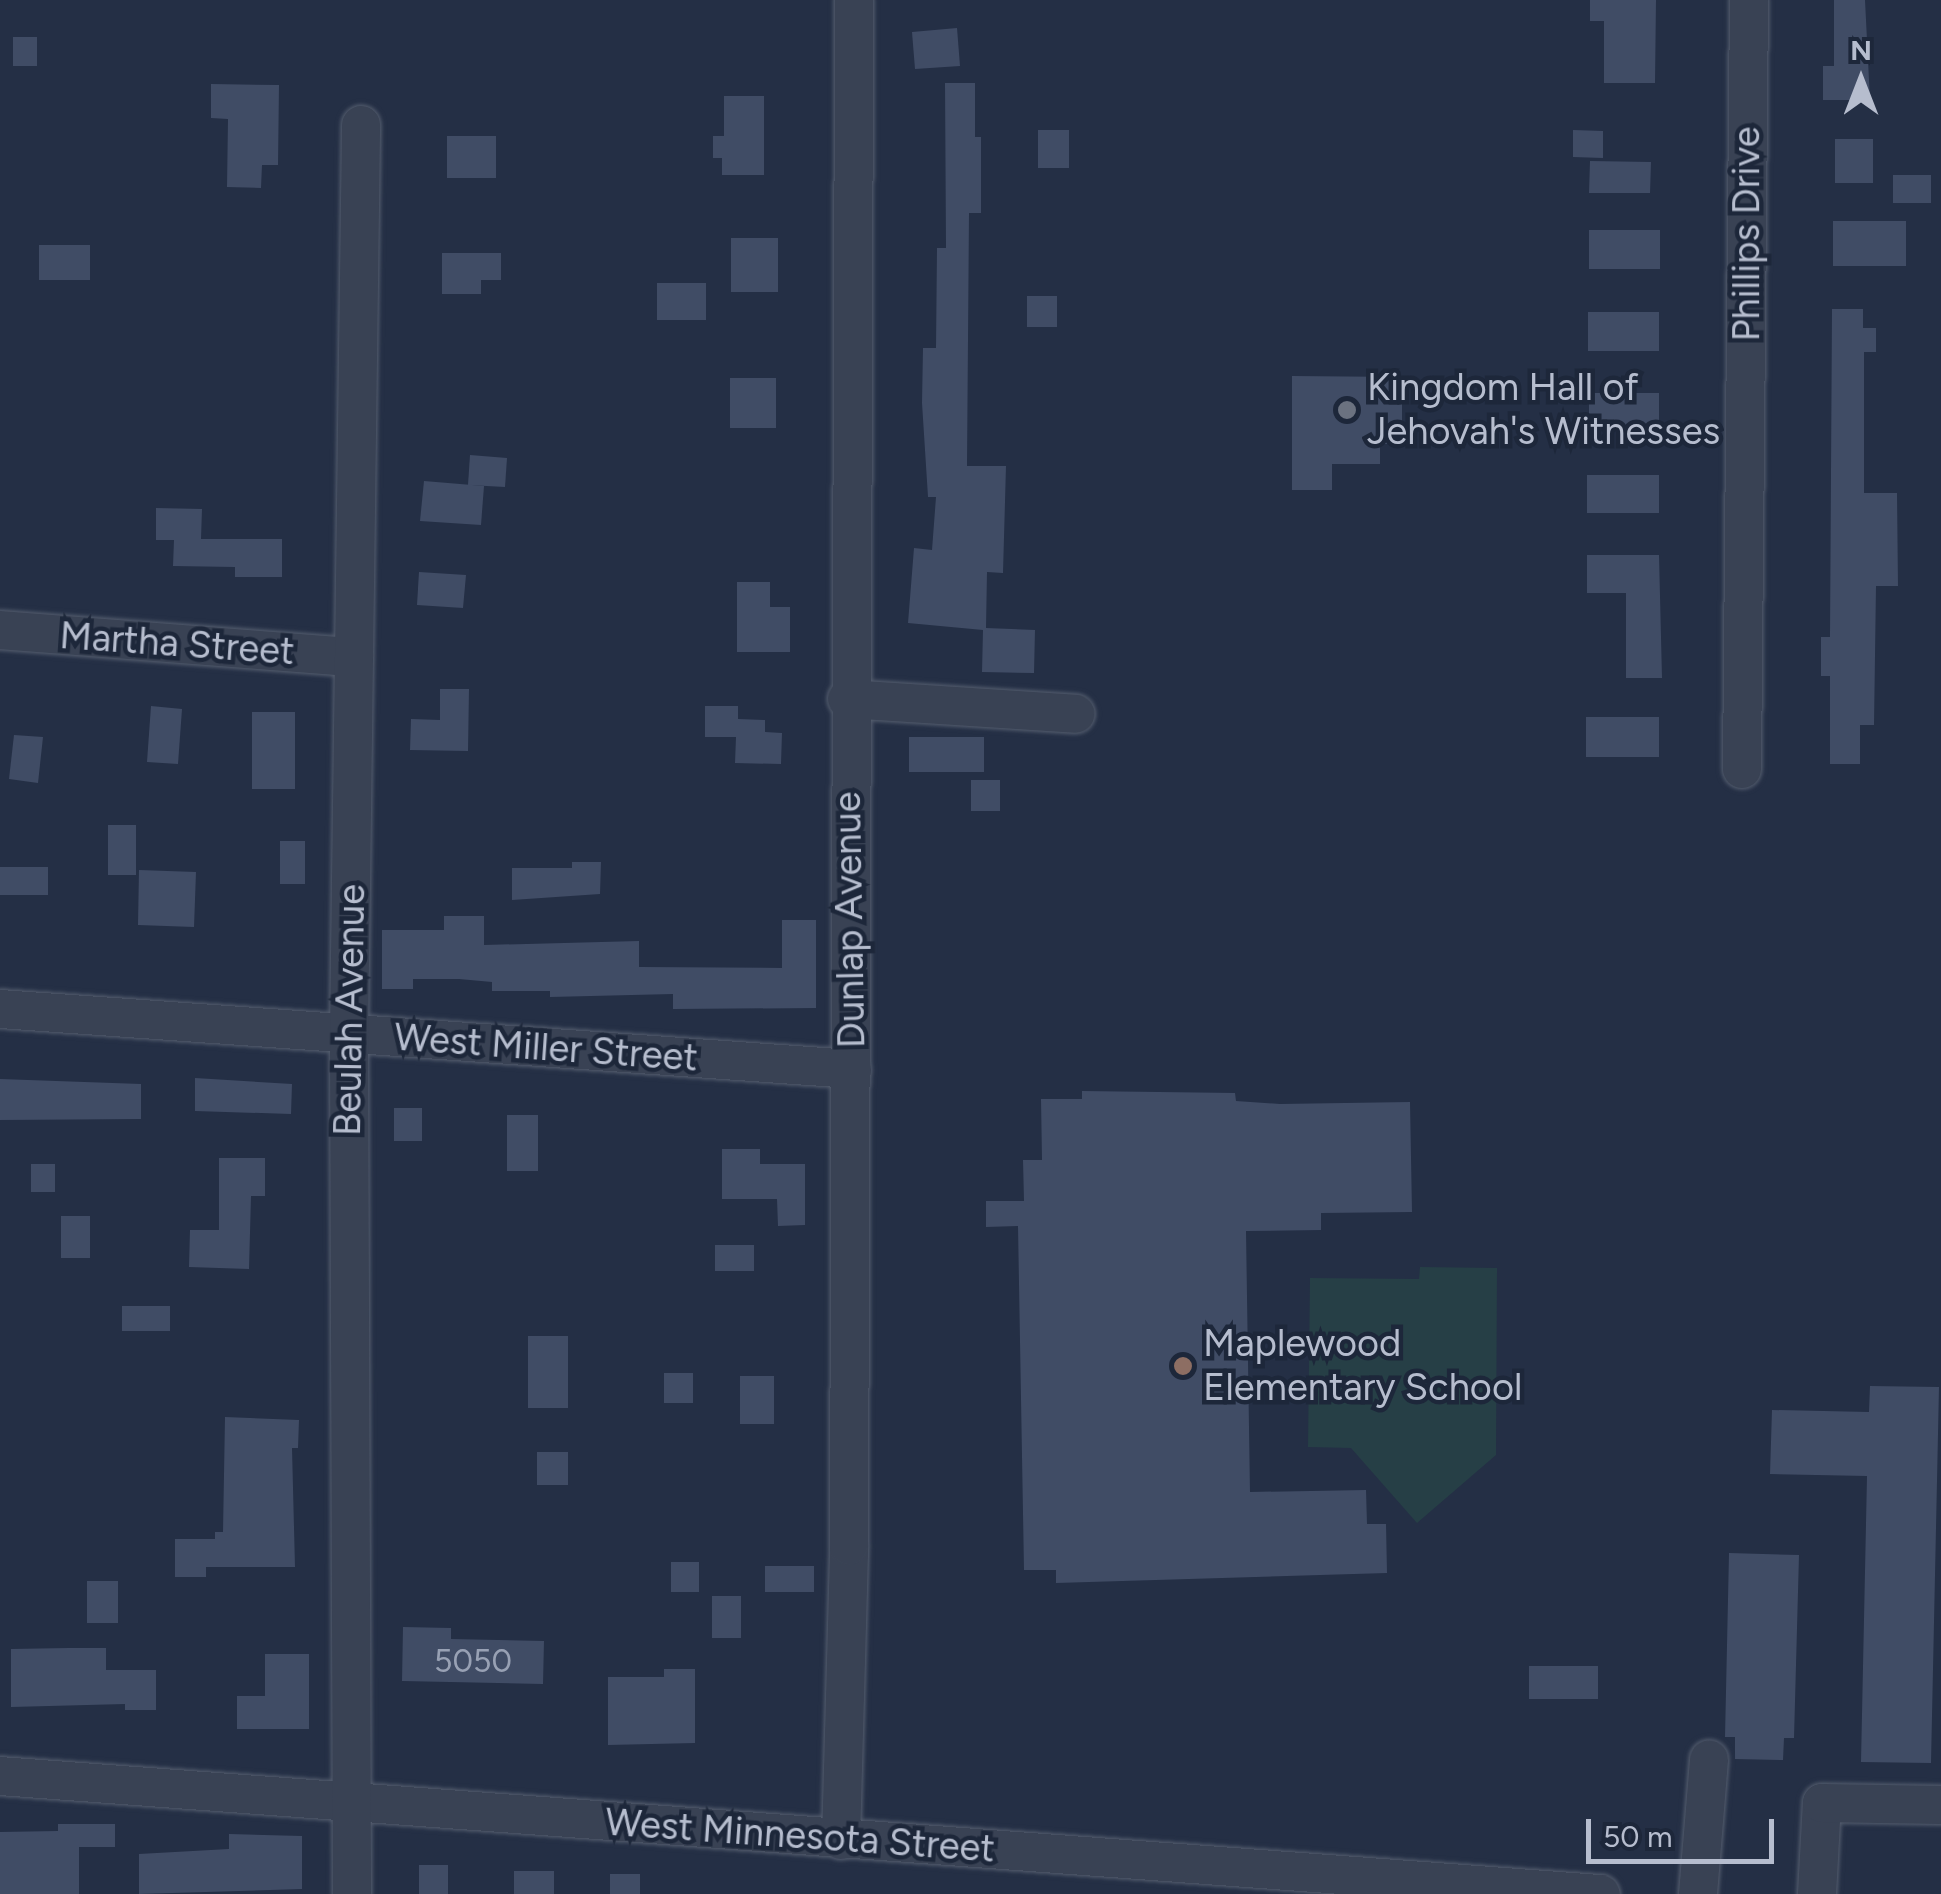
<!DOCTYPE html>
<style>
body{margin:0}
#map{position:relative;width:1941px;height:1894px;overflow:hidden;background:#242f45;font-family:Figtree,sans-serif}
div>[style]{position:absolute}
.green>*{inset:0;background:#263f46}
.building>*{inset:0;background:#404c65}
.roads{filter:drop-shadow(0 0 2px #545d6e) drop-shadow(0 0 2px #545d6e)}
.minor>*{height:38px;margin:-19px;padding:0 19px;transform-origin:19px;border-radius:19px;background:#394254}
.dots>*{width:28px;height:28px;translate:-50% -50%;box-sizing:border-box;border:5px solid #1d273a;border-radius:50%}
span{translate:-50% -50%;white-space:nowrap;text-align:center;line-height:1.15;-webkit-text-stroke:9px #1d273a;paint-order:stroke}
.number-label{font-size:32px;color:#98a1b4}
.number-label span{-webkit-text-stroke-width:0}
.street-label{font-size:38px;color:#b6bdce}
.poi-label{font-size:38px;color:#b6bdce}
.left{translate:0 -50%;text-align:left}
.north{position:absolute;left:1811px;top:30px;width:100px;height:100px;-webkit-text-stroke:8px #1d273a;paint-order:stroke;rotate:0deg;font-size:28px;font-weight:700;line-height:40px;text-align:center;color:#b6bdce}
.north::after{content:'';display:block;margin:auto;width:35px;height:45px;background:#b6bdce;clip-path:polygon(50% 0,100% 100%,50% 72%,0 100%)}
.scale{position:absolute;left:1586px;top:1819px;width:188px;height:45px;box-sizing:border-box;border:5px solid #b6bdce;border-top:0;padding-left:12px;font-size:30px;line-height:35px;white-space:nowrap;color:#b6bdce;-webkit-text-stroke:8px #1d273a;paint-order:stroke}
</style>
<div id="map">
<div class="green">
<i style="clip-path:polygon(1420px 1267px,1497px 1268px,1496px 1455px,1417px 1523px,1351px 1448px,1308px 1447px,1310px 1278px,1419px 1279px)"></i>
</div>
<div class="building">
<i style="clip-path:polygon(1590px 0,1656px 0,1655px 83px,1604px 83px,1604px 21px,1590px 21px)"></i>
<i style="clip-path:polygon(1834px 0,1865px 0,1870px 100px,1823px 100px,1823px 66px,1834px 66px)"></i>
<i style="clip-path:polygon(957px 28px,960px 66px,915px 69px,912px 32px)"></i>
<i style="clip-path:polygon(13px 37px,37px 37px,37px 66px,13px 66px)"></i>
<i style="clip-path:polygon(945px 83px,975px 83px,975px 137px,981px 137px,981px 213px,969px 213px,967px 466px,1006px 466px,1003px 573px,987px 572px,986px 628px,1035px 630px,1034px 673px,982px 672px,983px 630px,908px 623px,914px 548px,932px 550px,936px 497px,928px 497px,922px 403px,923px 348px,936px 348px,937px 248px,946px 248px)"></i>
<i style="clip-path:polygon(211px 84px,279px 85px,278px 165px,262px 165px,261px 188px,227px 187px,228px 119px,211px 118px)"></i>
<i style="clip-path:polygon(724px 96px,764px 96px,764px 175px,722px 175px,722px 158px,713px 158px,713px 136px,724px 136px)"></i>
<i style="clip-path:polygon(1038px 130px,1069px 130px,1069px 168px,1038px 168px)"></i>
<i style="clip-path:polygon(1573px 130px,1603px 131px,1603px 158px,1573px 157px)"></i>
<i style="clip-path:polygon(447px 136px,496px 136px,496px 178px,447px 178px)"></i>
<i style="clip-path:polygon(1835px 139px,1873px 139px,1873px 183px,1835px 183px)"></i>
<i style="clip-path:polygon(1590px 161px,1651px 162px,1650px 193px,1589px 193px)"></i>
<i style="clip-path:polygon(1893px 175px,1931px 175px,1931px 203px,1893px 203px)"></i>
<i style="clip-path:polygon(1833px 221px,1906px 221px,1906px 266px,1833px 266px)"></i>
<i style="clip-path:polygon(1589px 230px,1660px 230px,1660px 269px,1589px 269px)"></i>
<i style="clip-path:polygon(731px 238px,778px 238px,778px 292px,731px 292px)"></i>
<i style="clip-path:polygon(39px 245px,90px 245px,90px 280px,39px 280px)"></i>
<i style="clip-path:polygon(442px 253px,501px 253px,501px 280px,481px 280px,481px 294px,442px 294px)"></i>
<i style="clip-path:polygon(657px 283px,706px 283px,706px 320px,657px 320px)"></i>
<i style="clip-path:polygon(1027px 296px,1057px 296px,1057px 327px,1027px 327px)"></i>
<i style="clip-path:polygon(1832px 309px,1863px 309px,1863px 328px,1876px 328px,1876px 352px,1864px 352px,1864px 493px,1897px 493px,1898px 586px,1876px 586px,1874px 725px,1860px 725px,1860px 764px,1830px 764px,1830px 676px,1821px 676px,1821px 637px,1830px 637px)"></i>
<i style="clip-path:polygon(1588px 312px,1659px 312px,1659px 351px,1588px 351px)"></i>
<i style="clip-path:polygon(1292px 376px,1402px 377px,1402px 444px,1380px 444px,1380px 464px,1332px 464px,1332px 490px,1292px 490px)"></i>
<i style="clip-path:polygon(730px 378px,776px 378px,776px 428px,730px 428px)"></i>
<i style="clip-path:polygon(1589px 393px,1659px 393px,1659px 430px,1589px 430px)"></i>
<i style="clip-path:polygon(470px 455px,507px 458px,505px 487px,468px 485px)"></i>
<i style="clip-path:polygon(1587px 475px,1659px 475px,1659px 513px,1587px 513px)"></i>
<i style="clip-path:polygon(424px 481px,484px 486px,481px 525px,420px 521px)"></i>
<i style="clip-path:polygon(156px 508px,202px 509px,201px 539px,282px 539px,282px 577px,235px 577px,235px 567px,173px 566px,174px 540px,156px 540px)"></i>
<i style="clip-path:polygon(1587px 555px,1659px 555px,1662px 678px,1626px 678px,1626px 593px,1587px 593px)"></i>
<i style="clip-path:polygon(419px 572px,466px 575px,463px 608px,417px 605px)"></i>
<i style="clip-path:polygon(737px 582px,770px 582px,770px 607px,790px 607px,790px 652px,737px 652px)"></i>
<i style="clip-path:polygon(440px 689px,469px 689px,468px 751px,410px 750px,411px 719px,440px 720px)"></i>
<i style="clip-path:polygon(151px 706px,182px 709px,178px 764px,147px 762px)"></i>
<i style="clip-path:polygon(705px 706px,738px 706px,738px 719px,765px 720px,765px 732px,782px 733px,781px 764px,735px 763px,736px 737px,705px 737px)"></i>
<i style="clip-path:polygon(252px 712px,295px 712px,295px 789px,252px 789px)"></i>
<i style="clip-path:polygon(1586px 717px,1659px 717px,1659px 757px,1586px 757px)"></i>
<i style="clip-path:polygon(14px 735px,43px 737px,38px 783px,9px 779px)"></i>
<i style="clip-path:polygon(909px 737px,984px 737px,984px 772px,909px 772px)"></i>
<i style="clip-path:polygon(971px 780px,1000px 780px,1000px 811px,971px 811px)"></i>
<i style="clip-path:polygon(108px 825px,136px 825px,136px 875px,108px 875px)"></i>
<i style="clip-path:polygon(280px 841px,305px 841px,305px 884px,280px 884px)"></i>
<i style="clip-path:polygon(572px 862px,601px 862px,600px 894px,512px 900px,512px 868px,572px 868px)"></i>
<i style="clip-path:polygon(0 867px,48px 867px,48px 895px,0 895px)"></i>
<i style="clip-path:polygon(139px 870px,196px 872px,194px 927px,138px 925px)"></i>
<i style="clip-path:polygon(444px 916px,484px 916px,484px 945px,639px 941px,639px 967px,782px 968px,782px 920px,816px 920px,816px 1008px,673px 1009px,673px 994px,550px 997px,550px 991px,492px 991px,492px 982px,459px 979px,413px 979px,413px 989px,382px 989px,382px 930px,444px 930px)"></i>
<i style="clip-path:polygon(195px 1078px,292px 1084px,291px 1114px,195px 1111px)"></i>
<i style="clip-path:polygon(0 1079px,141px 1084px,141px 1119px,0 1120px)"></i>
<i style="clip-path:polygon(1082px 1091px,1235px 1093px,1236px 1101px,1280px 1104px,1410px 1102px,1412px 1212px,1321px 1213px,1321px 1230px,1246px 1231px,1250px 1492px,1366px 1490px,1367px 1524px,1386px 1524px,1387px 1573px,1056px 1583px,1056px 1570px,1024px 1570px,1018px 1226px,986px 1227px,986px 1201px,1024px 1201px,1023px 1160px,1042px 1160px,1041px 1099px,1082px 1099px)"></i>
<i style="clip-path:polygon(394px 1108px,422px 1108px,422px 1141px,394px 1141px)"></i>
<i style="clip-path:polygon(507px 1115px,538px 1115px,538px 1171px,507px 1171px)"></i>
<i style="clip-path:polygon(722px 1149px,760px 1149px,760px 1164px,805px 1164px,805px 1225px,778px 1226px,777px 1199px,722px 1199px)"></i>
<i style="clip-path:polygon(219px 1158px,265px 1158px,265px 1196px,251px 1196px,249px 1269px,189px 1267px,190px 1230px,219px 1230px)"></i>
<i style="clip-path:polygon(31px 1164px,55px 1164px,55px 1192px,31px 1192px)"></i>
<i style="clip-path:polygon(61px 1216px,90px 1216px,90px 1258px,61px 1258px)"></i>
<i style="clip-path:polygon(715px 1245px,754px 1245px,754px 1271px,715px 1271px)"></i>
<i style="clip-path:polygon(122px 1306px,170px 1306px,170px 1331px,122px 1331px)"></i>
<i style="clip-path:polygon(528px 1336px,568px 1336px,568px 1408px,528px 1408px)"></i>
<i style="clip-path:polygon(664px 1373px,693px 1373px,693px 1403px,664px 1403px)"></i>
<i style="clip-path:polygon(740px 1376px,774px 1376px,774px 1424px,740px 1424px)"></i>
<i style="clip-path:polygon(1870px 1386px,1939px 1387px,1931px 1763px,1861px 1762px,1867px 1476px,1770px 1474px,1772px 1410px,1869px 1412px)"></i>
<i style="clip-path:polygon(225px 1417px,299px 1420px,298px 1448px,292px 1448px,295px 1567px,206px 1567px,206px 1577px,175px 1577px,175px 1539px,215px 1539px,215px 1532px,223px 1532px)"></i>
<i style="clip-path:polygon(537px 1452px,568px 1452px,568px 1485px,537px 1485px)"></i>
<i style="clip-path:polygon(1729px 1553px,1799px 1555px,1794px 1738px,1784px 1738px,1783px 1760px,1735px 1759px,1735px 1737px,1725px 1737px)"></i>
<i style="clip-path:polygon(671px 1562px,699px 1562px,699px 1592px,671px 1592px)"></i>
<i style="clip-path:polygon(765px 1566px,814px 1566px,814px 1592px,765px 1592px)"></i>
<i style="clip-path:polygon(87px 1581px,118px 1581px,118px 1623px,87px 1623px)"></i>
<i style="clip-path:polygon(712px 1596px,741px 1596px,741px 1638px,712px 1638px)"></i>
<i style="clip-path:polygon(403px 1627px,451px 1628px,451px 1639px,544px 1641px,543px 1684px,402px 1681px)"></i>
<i style="clip-path:polygon(69px 1648px,106px 1648px,106px 1670px,156px 1670px,156px 1710px,125px 1710px,125px 1704px,11px 1707px,11px 1649px)"></i>
<i style="clip-path:polygon(265px 1654px,309px 1654px,309px 1729px,237px 1729px,237px 1696px,265px 1696px)"></i>
<i style="clip-path:polygon(1529px 1666px,1598px 1666px,1598px 1699px,1529px 1699px)"></i>
<i style="clip-path:polygon(664px 1669px,695px 1669px,695px 1743px,608px 1745px,608px 1677px,664px 1677px)"></i>
<i style="clip-path:polygon(58px 1824px,115px 1824px,115px 1847px,79px 1847px,79px 1894px,0 1894px,0 1832px,58px 1831px)"></i>
<i style="clip-path:polygon(229px 1834px,302px 1836px,302px 1889px,139px 1894px,139px 1854px,229px 1849px)"></i>
<i style="clip-path:polygon(419px 1865px,448px 1865px,448px 1894px,419px 1894px)"></i>
<i style="clip-path:polygon(514px 1871px,554px 1871px,554px 1894px,514px 1894px)"></i>
<i style="clip-path:polygon(610px 1874px,640px 1874px,640px 1894px,610px 1894px)"></i>
</div>
<div class="roads">
<div class="minor">
<i style="left:0;top:630px;width:355px;rotate:4.4deg"></i>
<i style="left:847px;top:699px;width:229px;rotate:3.7deg"></i>
<i style="left:1742px;top:769px;width:769px;rotate:-89.48deg"></i>
<i style="left:0;top:1009px;width:854px;rotate:4.03deg"></i>
<i style="left:0;top:1776px;width:1605px;rotate:4.22deg"></i>
<i style="left:841px;top:1840px;width:294px;rotate:-88.4deg"></i>
<i style="left:849px;top:1546px;width:1546px;rotate:-89.81deg"></i>
<i style="left:352px;top:1894px;width:860px;rotate:-90.2deg"></i>
<i style="left:349px;top:1034px;width:909px;rotate:-89.24deg"></i>
<i style="left:1698px;top:1894px;width:135px;rotate:-85.3deg"></i>
<i style="left:1817px;top:1894px;width:91px;rotate:-86.9deg"></i>
<i style="left:1822px;top:1803px;width:119px;rotate:1deg"></i>
</div>
</div>
<div class="dots">
<i style="left:1347px;top:410px;background:#6b7280"></i>
<i style="left:1183px;top:1366px;background:#8d6e63"></i>
</div>
<div class="number-label">
<span style="left:473px;top:1661px">5050</span>
</div>
<div class="street-label">
<span style="left:1747px;top:234px;rotate:-90deg">Phillips Drive</span>
<span style="left:177px;top:644px;rotate:4deg">Martha Street</span>
<span style="left:850px;top:920px;rotate:-91deg">Dunlap Avenue</span>
<span style="left:350px;top:1010px;rotate:-89deg">Beulah Avenue</span>
<span style="left:546px;top:1048px;rotate:4deg">West Miller Street</span>
<span style="left:800px;top:1836px;rotate:4deg">West Minnesota Street</span>
</div>
<div class="poi-label">
<span class="left" style="left:1367px;top:410px">Kingdom Hall of<br>Jehovah's Witnesses</span>
<span class="left" style="left:1203px;top:1366px">Maplewood<br>Elementary School</span>
</div>
<div class="north">N</div>
<div class="scale">50 m</div>
</div>
